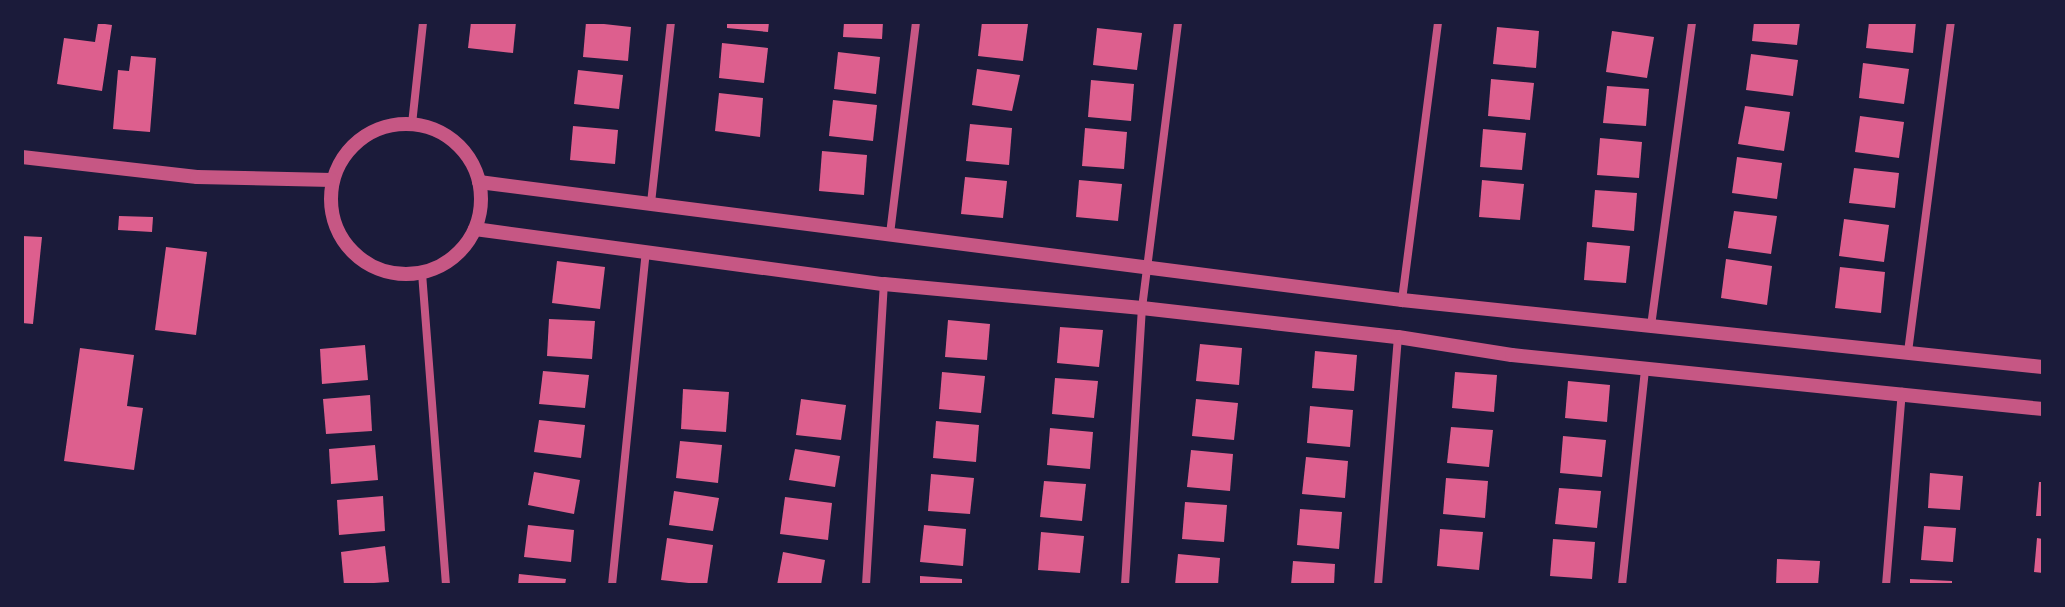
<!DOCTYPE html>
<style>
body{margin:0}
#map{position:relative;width:2065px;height:607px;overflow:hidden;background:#1b1b3a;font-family:"Public Sans",sans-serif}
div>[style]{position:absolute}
.building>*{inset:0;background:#dd5f8e}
.minor>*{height:8px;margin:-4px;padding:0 4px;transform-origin:4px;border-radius:4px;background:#c65784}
.tertiary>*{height:14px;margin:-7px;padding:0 7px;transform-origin:7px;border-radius:7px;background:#c65784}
.tertiary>.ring{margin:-7px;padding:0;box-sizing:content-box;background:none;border:14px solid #c65784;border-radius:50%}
span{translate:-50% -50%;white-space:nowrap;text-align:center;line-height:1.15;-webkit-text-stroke:6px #1b1b3a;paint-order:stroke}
.frame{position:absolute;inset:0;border:24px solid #1b1b3a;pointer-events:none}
</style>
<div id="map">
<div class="building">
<i style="clip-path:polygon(471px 22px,516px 22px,513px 53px,468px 48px)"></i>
<i style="clip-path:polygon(586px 22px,631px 27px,628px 61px,583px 57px)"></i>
<i style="clip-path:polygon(727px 22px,769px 22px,768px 32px,727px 28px)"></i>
<i style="clip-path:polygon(844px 22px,883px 22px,882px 39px,843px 37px)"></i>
<i style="clip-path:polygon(982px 22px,1028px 24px,1023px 61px,978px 56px)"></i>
<i style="clip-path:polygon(1754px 22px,1800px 22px,1797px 45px,1752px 41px)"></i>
<i style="clip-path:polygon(1869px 22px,1916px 22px,1913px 53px,1866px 48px)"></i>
<i style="clip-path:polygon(98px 23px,112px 25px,102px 91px,57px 84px,64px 38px,95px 42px)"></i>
<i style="clip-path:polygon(1497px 27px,1539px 31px,1536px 68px,1493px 64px)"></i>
<i style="clip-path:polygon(1097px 28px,1142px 33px,1137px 70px,1093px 65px)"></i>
<i style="clip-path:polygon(1612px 31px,1654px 37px,1647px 78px,1606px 72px)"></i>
<i style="clip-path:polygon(722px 43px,768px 48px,764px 83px,719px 78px)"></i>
<i style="clip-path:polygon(838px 52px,880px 57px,876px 94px,834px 89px)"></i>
<i style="clip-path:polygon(1751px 54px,1798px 60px,1793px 96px,1746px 90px)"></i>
<i style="clip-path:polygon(131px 56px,156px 58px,150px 132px,113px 129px,118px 70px,129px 71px)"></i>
<i style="clip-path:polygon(1863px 63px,1909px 69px,1904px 104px,1859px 98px)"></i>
<i style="clip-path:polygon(977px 69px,1020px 75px,1012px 111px,972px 105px)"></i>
<i style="clip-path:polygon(578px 70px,623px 75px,619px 109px,574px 104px)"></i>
<i style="clip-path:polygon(1491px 79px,1534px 83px,1530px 120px,1488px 116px)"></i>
<i style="clip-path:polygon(1091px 80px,1134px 84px,1131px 121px,1088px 117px)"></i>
<i style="clip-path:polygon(1607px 86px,1649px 89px,1646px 126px,1603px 123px)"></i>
<i style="clip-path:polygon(719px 93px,763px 98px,760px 137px,715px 131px)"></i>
<i style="clip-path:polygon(833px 100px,877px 105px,873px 141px,829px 136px)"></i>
<i style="clip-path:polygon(1745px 106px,1790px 112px,1784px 151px,1738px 144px)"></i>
<i style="clip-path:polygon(1860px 116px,1904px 122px,1899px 158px,1855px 152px)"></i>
<i style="clip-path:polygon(970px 124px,1012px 128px,1009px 165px,966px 161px)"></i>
<i style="clip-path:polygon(573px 126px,618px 130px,615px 164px,570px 160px)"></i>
<i style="clip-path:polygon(1085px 128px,1127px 132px,1124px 169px,1082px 166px)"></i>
<i style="clip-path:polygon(1483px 129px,1526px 133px,1522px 170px,1480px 167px)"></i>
<i style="clip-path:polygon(1600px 138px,1642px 142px,1639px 178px,1597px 175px)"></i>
<i style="clip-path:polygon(822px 151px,867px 155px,864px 195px,819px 191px)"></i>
<i style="clip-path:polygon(1737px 157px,1782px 163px,1777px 199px,1732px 193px)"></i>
<i style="clip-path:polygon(1854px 168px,1899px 173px,1895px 208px,1849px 203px)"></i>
<i style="clip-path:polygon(965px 177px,1007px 181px,1003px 218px,961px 214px)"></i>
<i style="clip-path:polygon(1079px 180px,1122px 184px,1118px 221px,1076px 217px)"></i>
<i style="clip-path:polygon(1482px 180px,1524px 184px,1520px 220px,1479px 217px)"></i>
<i style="clip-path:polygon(1595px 190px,1637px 193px,1634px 231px,1592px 227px)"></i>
<i style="clip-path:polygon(1734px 211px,1777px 216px,1771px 254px,1728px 248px)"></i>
<i style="clip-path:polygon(119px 216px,153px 217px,152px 232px,118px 230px)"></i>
<i style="clip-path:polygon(1844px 219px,1889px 225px,1884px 262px,1839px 256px)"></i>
<i style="clip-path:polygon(22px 236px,42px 237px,33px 324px,22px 323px)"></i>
<i style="clip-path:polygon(1587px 242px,1630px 246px,1626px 283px,1584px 280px)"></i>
<i style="clip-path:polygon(166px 247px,207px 252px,196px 335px,155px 330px)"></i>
<i style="clip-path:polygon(1726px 259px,1772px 266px,1767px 305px,1721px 298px)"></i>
<i style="clip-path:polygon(557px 261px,605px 267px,600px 309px,552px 303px)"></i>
<i style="clip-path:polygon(1840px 267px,1885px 272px,1881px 313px,1835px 308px)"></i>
<i style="clip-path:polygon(549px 319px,595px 321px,592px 359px,547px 356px)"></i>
<i style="clip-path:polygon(948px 320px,990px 324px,987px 360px,945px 357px)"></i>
<i style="clip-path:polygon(1060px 327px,1103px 330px,1099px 367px,1057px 363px)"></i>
<i style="clip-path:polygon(1200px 344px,1242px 348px,1239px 385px,1196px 381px)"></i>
<i style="clip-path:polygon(365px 345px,368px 380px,322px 384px,320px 349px)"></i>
<i style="clip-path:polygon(80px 348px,134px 355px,127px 406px,143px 408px,134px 470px,64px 461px)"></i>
<i style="clip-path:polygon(1315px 351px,1357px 355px,1354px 391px,1312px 388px)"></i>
<i style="clip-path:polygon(543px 371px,589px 375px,585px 408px,539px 404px)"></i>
<i style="clip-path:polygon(942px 372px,985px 376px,981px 413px,939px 409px)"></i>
<i style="clip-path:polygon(1455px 372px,1497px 375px,1494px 412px,1452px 408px)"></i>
<i style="clip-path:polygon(1055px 378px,1098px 381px,1094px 418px,1052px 414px)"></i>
<i style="clip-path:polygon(1568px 381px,1610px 385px,1607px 422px,1565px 418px)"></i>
<i style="clip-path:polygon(683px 389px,729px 392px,726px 432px,681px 429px)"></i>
<i style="clip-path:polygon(370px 395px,372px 431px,326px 434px,323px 399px)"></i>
<i style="clip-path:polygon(801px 399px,846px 405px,841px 440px,796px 435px)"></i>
<i style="clip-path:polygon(1196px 399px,1238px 403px,1234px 440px,1192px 436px)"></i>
<i style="clip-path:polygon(1310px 406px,1353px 410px,1350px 447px,1307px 443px)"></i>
<i style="clip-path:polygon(539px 420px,585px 425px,581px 458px,534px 452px)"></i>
<i style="clip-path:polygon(936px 421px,979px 425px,976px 462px,933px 458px)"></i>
<i style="clip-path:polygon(1451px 427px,1493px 430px,1489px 467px,1447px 463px)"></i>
<i style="clip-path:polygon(1050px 428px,1093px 432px,1090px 469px,1047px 465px)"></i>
<i style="clip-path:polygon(1563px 436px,1606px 440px,1602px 477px,1560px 473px)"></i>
<i style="clip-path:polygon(680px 441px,722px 445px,718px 483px,676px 478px)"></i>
<i style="clip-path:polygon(375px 445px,378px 480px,331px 484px,329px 449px)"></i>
<i style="clip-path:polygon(795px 449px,840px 456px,835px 487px,789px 480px)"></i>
<i style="clip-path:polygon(1191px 450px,1233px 454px,1230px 491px,1187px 487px)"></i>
<i style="clip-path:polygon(1306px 457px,1348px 461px,1345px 498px,1302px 494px)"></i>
<i style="clip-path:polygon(534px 472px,580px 480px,574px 514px,528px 505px)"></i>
<i style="clip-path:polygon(1930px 473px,1963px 476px,1960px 510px,1928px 508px)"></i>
<i style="clip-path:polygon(931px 474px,974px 478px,970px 514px,928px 511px)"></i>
<i style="clip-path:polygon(1446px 478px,1488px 481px,1485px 518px,1443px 514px)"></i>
<i style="clip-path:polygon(1044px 481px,1086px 484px,1082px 521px,1040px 517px)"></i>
<i style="clip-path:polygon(2039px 482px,2043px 482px,2043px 516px,2036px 516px)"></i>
<i style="clip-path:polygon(1559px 488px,1601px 491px,1597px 528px,1555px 524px)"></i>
<i style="clip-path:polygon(674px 491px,719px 498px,713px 531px,669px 525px)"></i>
<i style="clip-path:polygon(383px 496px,385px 531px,339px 535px,337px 500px)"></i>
<i style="clip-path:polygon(785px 497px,832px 503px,828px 540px,780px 534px)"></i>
<i style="clip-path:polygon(1185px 502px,1227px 505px,1224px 542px,1182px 539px)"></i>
<i style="clip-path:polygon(1300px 509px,1342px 512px,1339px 549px,1297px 545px)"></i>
<i style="clip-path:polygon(528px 525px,574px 530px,571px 562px,524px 557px)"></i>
<i style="clip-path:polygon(924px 525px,966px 529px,963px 566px,920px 562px)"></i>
<i style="clip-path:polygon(1924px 526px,1956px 528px,1953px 562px,1921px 560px)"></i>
<i style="clip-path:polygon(1440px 529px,1483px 532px,1479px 570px,1437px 566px)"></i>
<i style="clip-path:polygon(1041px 532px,1084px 536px,1080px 573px,1038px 570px)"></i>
<i style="clip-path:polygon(667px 538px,713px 545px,707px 585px,661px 580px)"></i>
<i style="clip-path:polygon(2037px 538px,2043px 539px,2043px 573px,2034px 572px)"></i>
<i style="clip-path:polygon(1553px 539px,1595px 542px,1592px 579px,1550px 576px)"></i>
<i style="clip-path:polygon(385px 546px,389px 582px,344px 585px,341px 552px)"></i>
<i style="clip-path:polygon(783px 552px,825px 560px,821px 585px,777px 585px)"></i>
<i style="clip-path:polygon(1178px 554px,1220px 558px,1218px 585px,1175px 585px)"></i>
<i style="clip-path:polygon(1777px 559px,1820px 561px,1818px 585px,1776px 585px)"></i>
<i style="clip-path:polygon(1293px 561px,1335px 564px,1334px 585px,1291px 585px)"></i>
<i style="clip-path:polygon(519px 574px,566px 579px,565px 585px,518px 585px)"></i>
<i style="clip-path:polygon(920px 576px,962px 579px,962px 585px,920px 585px)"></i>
<i style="clip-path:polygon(1910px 579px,1952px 581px,1952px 585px,1910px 585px)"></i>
</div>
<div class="minor">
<i style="left:412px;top:124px;width:103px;rotate:-83.8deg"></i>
<i style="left:651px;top:203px;width:182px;rotate:-83.7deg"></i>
<i style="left:890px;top:234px;width:214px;rotate:-83deg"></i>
<i style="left:422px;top:273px;width:313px;rotate:85.6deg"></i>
<i style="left:1402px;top:300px;width:280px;rotate:-82.6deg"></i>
<i style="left:1651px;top:326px;width:307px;rotate:-82.3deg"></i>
<i style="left:1908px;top:352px;width:333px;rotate:-82.6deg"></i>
<i style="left:612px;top:585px;width:334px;rotate:-84.2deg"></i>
<i style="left:866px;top:585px;width:302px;rotate:-86.6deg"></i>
<i style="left:1125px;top:585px;width:278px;rotate:-86.5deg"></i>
<i style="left:1142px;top:308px;width:288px;rotate:-82.8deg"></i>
<i style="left:1378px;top:585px;width:249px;rotate:-85.4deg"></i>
<i style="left:1622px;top:585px;width:216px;rotate:-83.9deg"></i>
<i style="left:1886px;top:585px;width:194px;rotate:-85.3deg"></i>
</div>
<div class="tertiary">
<i class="ring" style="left:331px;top:124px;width:136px;height:136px"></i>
<i style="left:22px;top:157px;width:176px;rotate:6.5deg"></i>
<i style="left:197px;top:177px;width:135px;rotate:1.3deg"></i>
<i style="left:479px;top:182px;width:931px;rotate:7.29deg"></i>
<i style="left:1402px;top:300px;width:644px;rotate:5.97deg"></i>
<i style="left:475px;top:229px;width:413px;rotate:7.7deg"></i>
<i style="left:884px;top:284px;width:259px;rotate:5.3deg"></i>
<i style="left:1142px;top:308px;width:258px;rotate:6.5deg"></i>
<i style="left:1398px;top:337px;width:115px;rotate:9deg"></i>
<i style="left:1512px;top:355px;width:534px;rotate:5.81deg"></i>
</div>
<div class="frame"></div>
</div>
